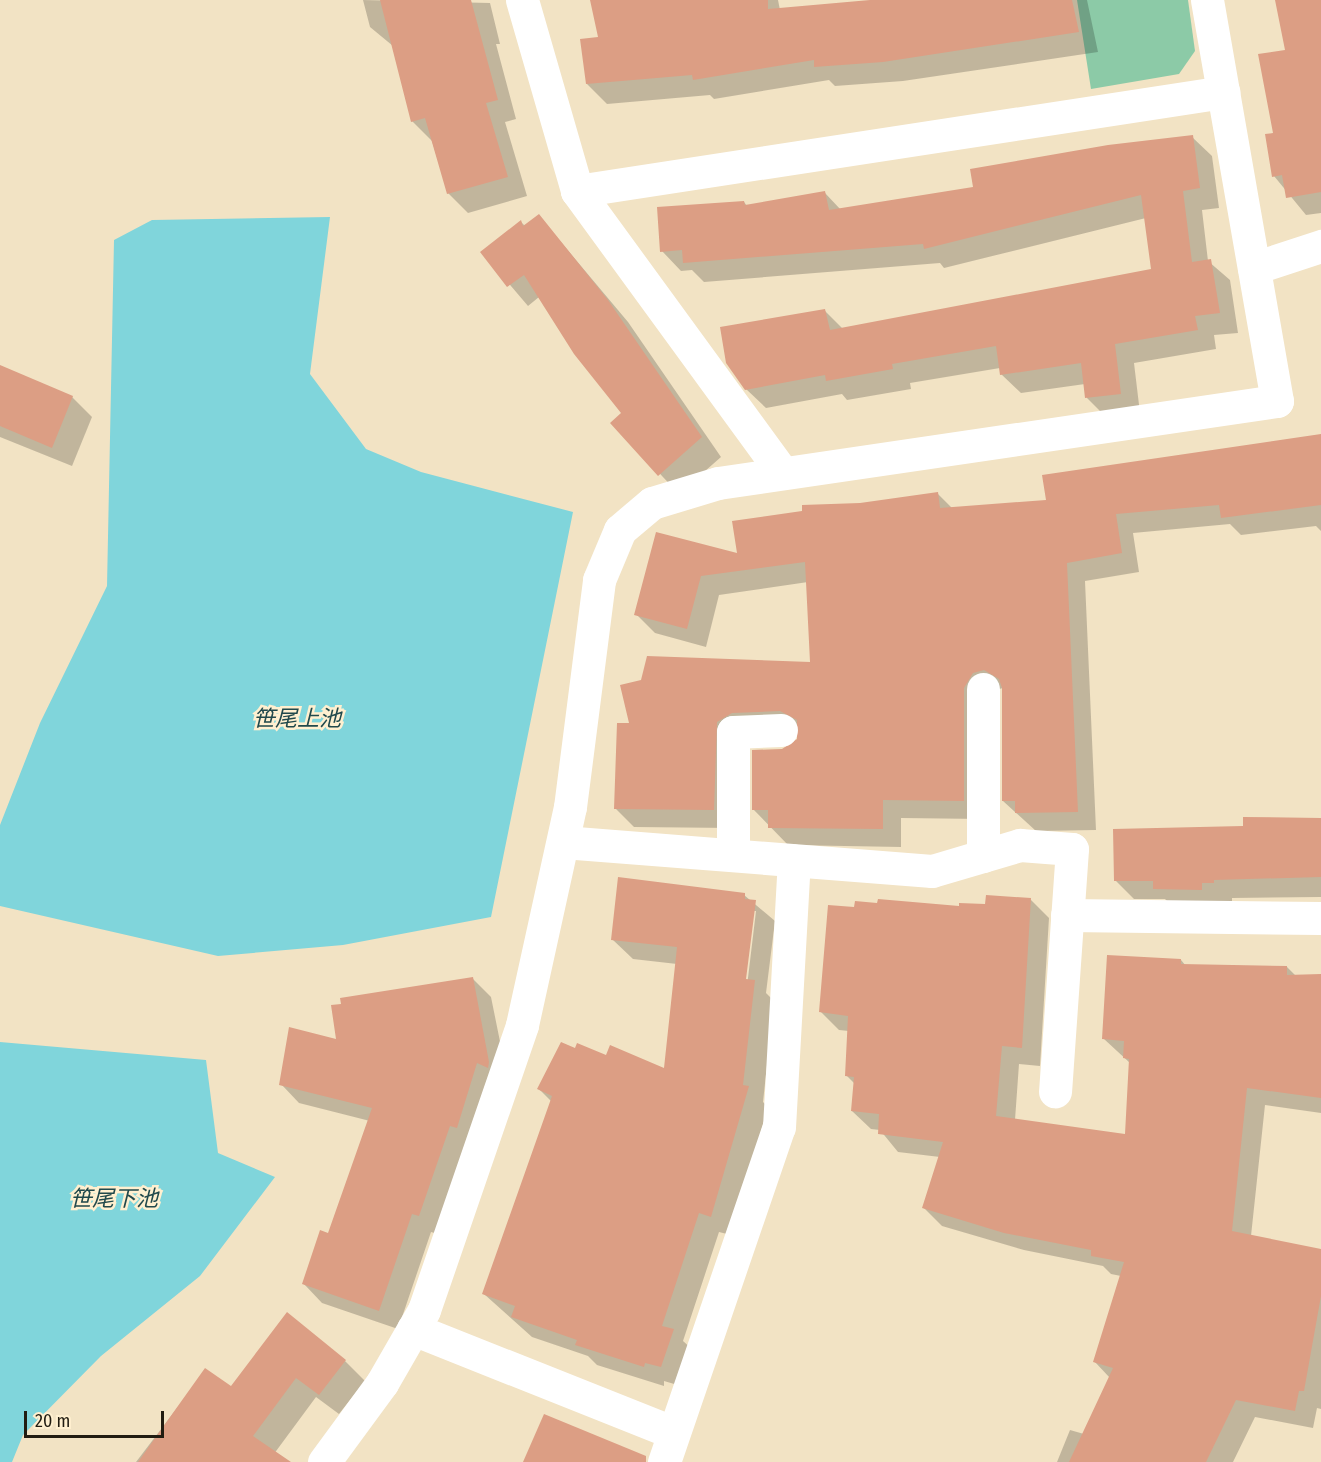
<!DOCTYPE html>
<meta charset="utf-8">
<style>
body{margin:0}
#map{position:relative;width:1321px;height:1462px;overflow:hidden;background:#f2e3c4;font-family:"Fira Sans Condensed","Noto Sans JP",sans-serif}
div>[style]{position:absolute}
.green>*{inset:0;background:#8ccaa7}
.water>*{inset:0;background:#80d5db}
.shadow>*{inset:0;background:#0003}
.building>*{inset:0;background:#dc9e84}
.street>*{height:33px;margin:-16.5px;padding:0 16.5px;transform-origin:16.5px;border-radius:16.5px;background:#fff}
span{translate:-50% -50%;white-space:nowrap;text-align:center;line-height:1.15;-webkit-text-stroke:5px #fff0d0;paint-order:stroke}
.water-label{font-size:22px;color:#21494c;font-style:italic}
.scale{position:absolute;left:24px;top:1411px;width:140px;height:27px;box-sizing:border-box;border:3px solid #211c11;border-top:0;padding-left:8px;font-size:18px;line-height:21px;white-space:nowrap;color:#211c11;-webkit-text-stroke:4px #fff0d0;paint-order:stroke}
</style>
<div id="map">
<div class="green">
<i style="clip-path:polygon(1077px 0,1188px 0,1195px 51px,1179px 74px,1091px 89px)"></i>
</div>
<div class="water">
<i style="clip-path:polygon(330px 217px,310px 374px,366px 449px,421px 472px,573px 512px,491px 917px,343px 945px,218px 956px,0 906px,0 825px,40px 723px,107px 586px,114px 240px,152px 220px)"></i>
<i style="clip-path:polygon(0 1042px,206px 1060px,218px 1153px,275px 1177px,200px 1276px,101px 1356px,23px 1435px,12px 1462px,0 1462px)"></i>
</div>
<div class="shadow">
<i style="clip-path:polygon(363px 0,490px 3px,500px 44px,496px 44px,516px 119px,505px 122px,527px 196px,468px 213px,448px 193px,432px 141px,412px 121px,393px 46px,370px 27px)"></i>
<i style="clip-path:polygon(592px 0,778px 0,780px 10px,882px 0,1087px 0,1098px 52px,903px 81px,835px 86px,829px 80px,714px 99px,710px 95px,607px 104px,587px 84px,599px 38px)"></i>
<i style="clip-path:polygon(1276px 0,1321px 0,1321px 213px,1306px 215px,1274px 176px,1286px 51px)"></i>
<i style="clip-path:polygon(1192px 137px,1212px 156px,1219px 208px,1202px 210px,1208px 261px,1230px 280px,1238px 333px,1214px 335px,1216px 349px,1134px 363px,1140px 413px,1106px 417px,1087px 398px,1085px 384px,1021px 393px,1001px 374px,1000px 368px,910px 383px,911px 389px,847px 400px,842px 394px,766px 408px,746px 389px,825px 311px,843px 329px,1153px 270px,1146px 218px,944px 268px,940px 263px,704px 282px,692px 270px,681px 271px,662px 251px,744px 202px,747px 206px,825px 193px,841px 210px,974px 188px)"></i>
<i style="clip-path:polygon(539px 216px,628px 322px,721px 457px,679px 494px,612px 423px,623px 413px,539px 297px,528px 306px,482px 252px,521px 222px,525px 226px)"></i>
<i style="clip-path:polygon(0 367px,72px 397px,92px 417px,72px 466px,0 437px)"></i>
<i style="clip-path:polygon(1321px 435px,1321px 531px,1316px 526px,1241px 535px,1230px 524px,1133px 533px,1139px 572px,1085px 581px,1096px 830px,1036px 831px,1003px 801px,1003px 688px,992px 691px,982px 819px,901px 818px,901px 847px,788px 845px,753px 809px,783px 750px,799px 740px,799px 729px,751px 731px,732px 828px,634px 827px,615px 808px,618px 724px,631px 725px,812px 663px,808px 582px,719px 595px,706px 647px,655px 633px,636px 614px,657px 534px,739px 555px,860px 504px,937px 493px,952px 508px,1048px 502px)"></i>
<i style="clip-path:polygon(1321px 818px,1321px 897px,1232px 898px,1232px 901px,1173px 907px,1165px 899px,1134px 899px,1115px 880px,1244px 827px)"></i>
<i style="clip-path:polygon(evenodd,744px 895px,775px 921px,766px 993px,774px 1001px,763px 1102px,768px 1107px,731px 1235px,719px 1232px,683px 1341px,693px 1350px,681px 1386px,664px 1381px,664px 1386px,597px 1365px,588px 1356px,532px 1337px,484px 1294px,552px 1102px,539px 1089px,575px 1050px,665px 1070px,677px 964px,633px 959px,613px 940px,744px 895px,753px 911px,756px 911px,747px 986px,744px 986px,753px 911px)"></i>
<i style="clip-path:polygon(1030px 899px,1049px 918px,1040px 1066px,1019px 1064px,1015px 1120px,1126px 1135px,1130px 1063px,1104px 1039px,1181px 960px,1186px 966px,1287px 967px,1296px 976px,1321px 976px,1321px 1113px,1265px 1105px,1251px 1236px,1321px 1250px,1321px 1409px,1317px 1408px,1313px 1428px,1255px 1417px,1233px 1462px,1057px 1462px,1070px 1430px,1084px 1434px,1110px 1378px,1094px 1361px,1121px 1276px,1111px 1274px,1103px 1266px,1024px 1250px,942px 1226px,924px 1208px,940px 1157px,898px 1152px,880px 1130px,871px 1129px,852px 1111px,855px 1084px,846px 1075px,849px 1031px,839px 1030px,821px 1012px,856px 908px,960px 908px)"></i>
<i style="clip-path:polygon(473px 979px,491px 997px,508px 1081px,438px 1234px,431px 1232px,398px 1329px,322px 1303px,304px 1284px,329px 1235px,370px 1121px,299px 1103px,281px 1084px,338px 1041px)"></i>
<i style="clip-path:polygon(345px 1361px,365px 1381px,339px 1414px,316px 1397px,268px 1462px,136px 1462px,206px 1370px,231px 1388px)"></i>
</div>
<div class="building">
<i style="clip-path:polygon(380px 0,471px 0,498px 100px,486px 103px,508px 177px,447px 194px,425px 118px,411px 122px)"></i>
<i style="clip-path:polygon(590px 0,768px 0,768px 9px,870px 0,1072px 0,1079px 32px,883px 62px,814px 67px,814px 60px,693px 80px,692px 75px,586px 84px,580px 39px,598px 37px)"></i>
<i style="clip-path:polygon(1275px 0,1321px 0,1321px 192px,1286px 198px,1282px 175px,1272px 177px,1265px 134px,1273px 133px,1258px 54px,1285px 50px)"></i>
<i style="clip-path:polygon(1193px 135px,1200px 188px,1183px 191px,1192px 262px,1211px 259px,1220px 313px,1195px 316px,1198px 330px,1115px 344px,1121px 394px,1085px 398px,1081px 363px,1000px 375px,996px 346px,892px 364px,893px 369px,826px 381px,825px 375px,745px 390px,726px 363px,720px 327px,825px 309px,830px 330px,1151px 269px,1141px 195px,924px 249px,923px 244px,683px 263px,682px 250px,660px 252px,657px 207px,744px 201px,745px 205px,825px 191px,829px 210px,973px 187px,970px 169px,1108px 145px)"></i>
<i style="clip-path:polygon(539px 214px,608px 300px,702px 437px,658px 476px,610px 423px,621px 413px,574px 354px,524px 275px,507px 287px,480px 252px,521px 220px,523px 226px)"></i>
<i style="clip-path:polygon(0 365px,73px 396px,52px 448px,0 426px)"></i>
<i style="clip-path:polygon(1321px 434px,1321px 505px,1221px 518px,1219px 505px,1116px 514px,1122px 553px,1067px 563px,1078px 812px,1015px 813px,1015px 801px,1002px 801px,1002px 688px,999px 679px,984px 670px,973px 673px,964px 688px,964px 801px,883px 800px,883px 829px,768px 828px,768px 810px,752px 810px,752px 750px,782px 749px,797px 739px,797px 720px,780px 711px,732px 713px,717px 722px,714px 810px,614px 809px,617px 723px,629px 723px,620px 685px,641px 680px,647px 656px,810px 662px,805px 562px,701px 576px,687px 629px,634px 615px,656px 532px,737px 553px,732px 521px,802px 511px,802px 505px,860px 503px,938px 492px,940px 508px,1046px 500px,1042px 475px)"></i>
<i style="clip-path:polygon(1243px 817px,1321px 818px,1321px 877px,1214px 880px,1214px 883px,1202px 883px,1202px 890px,1153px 889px,1153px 881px,1114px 881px,1113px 829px,1243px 826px)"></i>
<i style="clip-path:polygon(618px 877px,745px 893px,745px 899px,756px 900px,746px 979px,755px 980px,743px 1085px,749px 1086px,711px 1217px,699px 1213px,662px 1326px,674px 1329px,661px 1367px,645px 1363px,644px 1367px,575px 1345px,577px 1340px,511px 1317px,515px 1306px,482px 1294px,552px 1096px,537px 1089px,561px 1042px,575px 1048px,577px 1043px,606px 1055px,610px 1045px,664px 1068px,677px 947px,611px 940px)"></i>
<i style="clip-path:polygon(986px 895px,1031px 898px,1022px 1048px,1002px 1046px,996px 1116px,1125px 1134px,1129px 1059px,1123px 1058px,1124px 1041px,1102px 1039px,1107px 955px,1181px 959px,1181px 964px,1287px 966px,1287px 975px,1321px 974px,1321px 1098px,1247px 1088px,1232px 1231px,1321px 1249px,1321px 1296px,1304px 1391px,1299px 1391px,1295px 1411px,1236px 1400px,1206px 1462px,1069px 1462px,1113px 1368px,1093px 1362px,1124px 1262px,1091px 1256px,1091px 1250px,1004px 1233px,922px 1208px,943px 1142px,878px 1134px,879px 1114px,851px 1111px,854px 1077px,845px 1076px,848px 1016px,819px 1012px,828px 905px,854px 907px,855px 901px,877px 903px,878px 899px,959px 906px,959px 903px,985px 904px)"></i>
<i style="clip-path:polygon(473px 977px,489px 1062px,488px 1068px,477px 1063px,457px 1128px,450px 1126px,419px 1216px,412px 1214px,379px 1311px,302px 1284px,320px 1230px,328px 1233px,372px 1108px,279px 1085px,289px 1027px,336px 1039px,331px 1005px,341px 1004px,340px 998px)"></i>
<i style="clip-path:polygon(287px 1312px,346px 1360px,319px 1395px,296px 1378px,253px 1436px,291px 1462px,138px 1462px,205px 1368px,231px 1386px)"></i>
<i style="clip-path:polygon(544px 1414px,646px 1456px,646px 1462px,523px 1462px)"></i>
</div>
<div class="street">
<i style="left:522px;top:0;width:199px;rotate:73.9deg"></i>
<i style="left:577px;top:191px;width:349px;rotate:53.9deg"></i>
<i style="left:577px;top:191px;width:654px;rotate:-8.71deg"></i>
<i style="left:1254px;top:268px;width:71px;rotate:-18.2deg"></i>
<i style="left:983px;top:689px;width:167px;rotate:90deg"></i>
<i style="left:563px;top:842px;width:370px;rotate:4.5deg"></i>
<i style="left:932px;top:871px;width:92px;rotate:-16.5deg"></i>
<i style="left:1020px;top:845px;width:52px;rotate:4.4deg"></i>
<i style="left:1072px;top:849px;width:243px;rotate:94deg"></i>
<i style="left:733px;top:855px;width:123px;rotate:-90deg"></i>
<i style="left:733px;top:732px;width:48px;rotate:-2.4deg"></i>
<i style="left:1067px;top:915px;width:254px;rotate:0.7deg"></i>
<i style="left:413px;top:1329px;width:279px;rotate:21.7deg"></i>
<i style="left:324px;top:1462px;width:98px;rotate:-53.7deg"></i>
<i style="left:382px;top:1383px;width:84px;rotate:-60.1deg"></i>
<i style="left:424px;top:1310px;width:301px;rotate:-71deg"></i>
<i style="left:522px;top:1025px;width:223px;rotate:-77.6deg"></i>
<i style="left:570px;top:807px;width:229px;rotate:-82.7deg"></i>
<i style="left:599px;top:580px;width:54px;rotate:-67.2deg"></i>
<i style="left:620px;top:530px;width:42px;rotate:-40.2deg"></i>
<i style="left:652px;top:503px;width:69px;rotate:-16.9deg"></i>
<i style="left:718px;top:483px;width:565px;rotate:-8.35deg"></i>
<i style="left:1277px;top:401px;width:407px;rotate:-99.9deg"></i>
<i style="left:664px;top:1462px;width:354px;rotate:-71.1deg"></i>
<i style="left:779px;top:1127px;width:267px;rotate:-86.8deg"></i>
</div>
<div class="water-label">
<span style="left:297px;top:719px">笹尾上池</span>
<span style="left:114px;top:1199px">笹尾下池</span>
</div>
<div class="scale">20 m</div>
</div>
